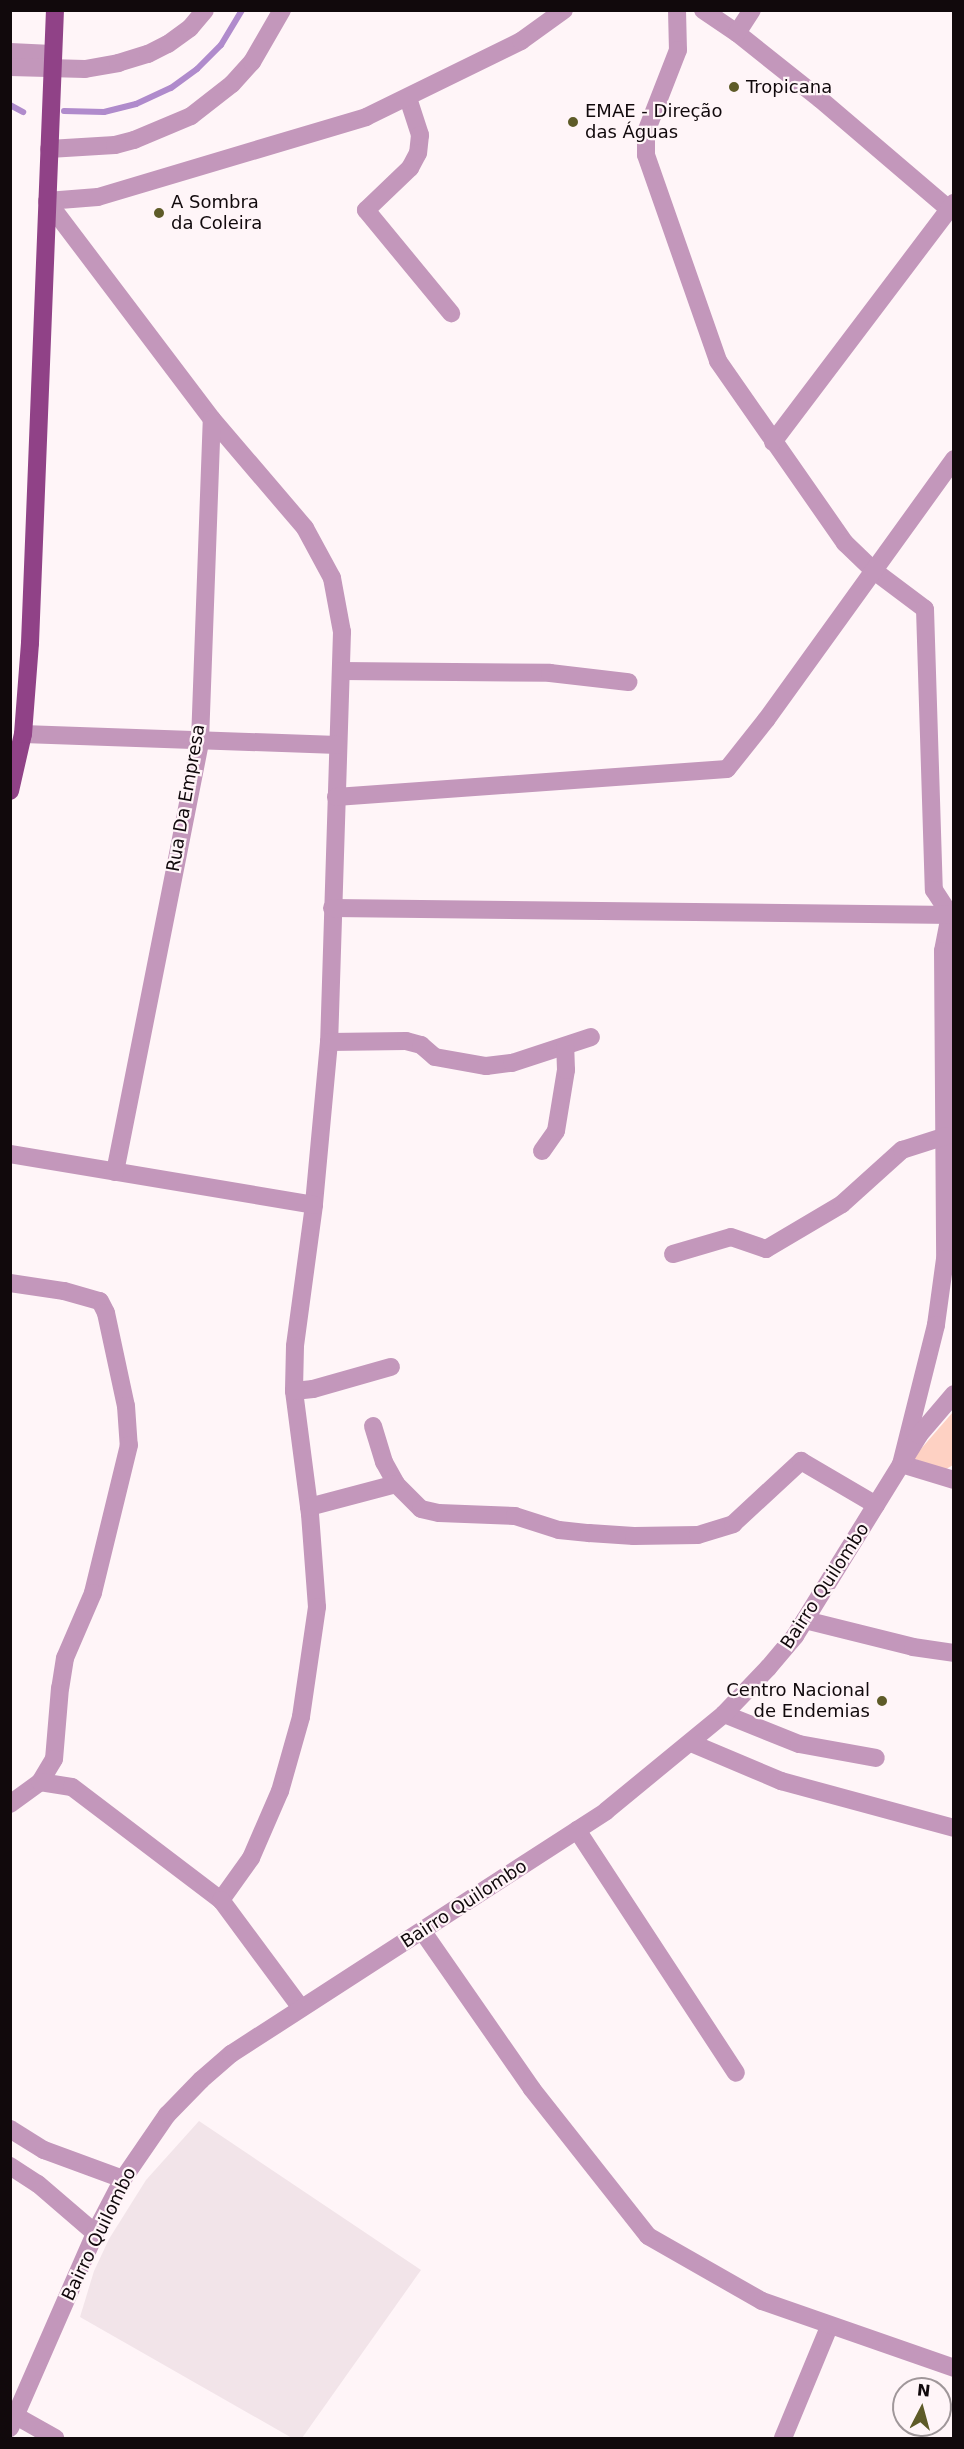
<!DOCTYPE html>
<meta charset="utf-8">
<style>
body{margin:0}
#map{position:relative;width:964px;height:2449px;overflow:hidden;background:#fff5f8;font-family:"DejaVu Sans",sans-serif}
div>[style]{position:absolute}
.built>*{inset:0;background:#f2e4e9}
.green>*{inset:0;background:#fed1c3}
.stream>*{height:6px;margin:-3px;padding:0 3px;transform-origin:3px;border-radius:3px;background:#b08bcc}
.minor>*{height:18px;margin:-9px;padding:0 9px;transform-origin:9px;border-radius:9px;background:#c397bb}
.tertiary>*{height:18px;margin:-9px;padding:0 9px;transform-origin:9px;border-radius:9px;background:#c397bb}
.primary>*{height:18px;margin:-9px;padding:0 9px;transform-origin:9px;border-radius:9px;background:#904287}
.dots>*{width:16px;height:16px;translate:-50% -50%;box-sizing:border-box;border:3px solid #fff5f8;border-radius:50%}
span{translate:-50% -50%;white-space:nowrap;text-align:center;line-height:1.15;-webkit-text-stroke:4.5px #fff5f8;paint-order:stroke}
.poi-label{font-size:18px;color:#11090c}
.left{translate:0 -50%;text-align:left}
.right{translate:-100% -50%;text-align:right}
.street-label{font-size:18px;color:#11090c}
.frame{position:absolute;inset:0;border:12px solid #11090c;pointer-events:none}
.north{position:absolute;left:892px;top:2377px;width:60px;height:60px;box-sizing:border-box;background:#fff5f8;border:2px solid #a0979a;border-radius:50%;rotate:6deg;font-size:16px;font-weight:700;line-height:24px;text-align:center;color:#11090c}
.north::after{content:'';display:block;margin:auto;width:21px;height:27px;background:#5e5b28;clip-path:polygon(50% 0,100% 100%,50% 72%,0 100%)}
</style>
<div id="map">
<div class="built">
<i style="clip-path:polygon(199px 2121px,421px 2270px,302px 2438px,292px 2438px,80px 2317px,94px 2271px,109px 2239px,146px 2180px)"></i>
</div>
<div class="green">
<i style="clip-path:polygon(953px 1412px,953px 1465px,943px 1471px,913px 1458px)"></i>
</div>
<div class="stream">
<i style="left:10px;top:105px;width:15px;rotate:28deg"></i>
<i style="left:64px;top:111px;width:40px;rotate:1.4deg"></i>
<i style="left:104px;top:112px;width:33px;rotate:-14deg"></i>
<i style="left:136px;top:104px;width:38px;rotate:-25deg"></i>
<i style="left:171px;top:88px;width:32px;rotate:-36deg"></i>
<i style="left:197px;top:69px;width:34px;rotate:-45deg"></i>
<i style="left:221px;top:45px;width:41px;rotate:-59deg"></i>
</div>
<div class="minor">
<i style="left:677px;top:10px;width:40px;rotate:88.6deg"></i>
<i style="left:678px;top:50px;width:88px;rotate:111.3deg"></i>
<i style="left:646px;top:132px;width:23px;rotate:90deg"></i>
<i style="left:646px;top:155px;width:218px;rotate:70.7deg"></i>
<i style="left:718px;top:361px;width:222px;rotate:55.1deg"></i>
<i style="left:845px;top:543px;width:39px;rotate:44deg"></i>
<i style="left:873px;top:570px;width:65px;rotate:36.9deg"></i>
<i style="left:925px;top:609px;width:281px;rotate:88.2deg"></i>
<i style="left:934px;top:890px;width:30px;rotate:57deg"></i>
<i style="left:950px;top:915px;width:37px;rotate:101deg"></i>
<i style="left:943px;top:951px;width:308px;rotate:89.6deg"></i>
<i style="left:945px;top:1259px;width:67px;rotate:97.8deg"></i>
<i style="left:936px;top:1325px;width:143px;rotate:104.1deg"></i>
<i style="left:901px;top:1464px;width:55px;rotate:16.8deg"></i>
<i style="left:703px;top:10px;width:41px;rotate:34.1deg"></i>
<i style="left:737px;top:33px;width:106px;rotate:38.5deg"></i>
<i style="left:820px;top:99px;width:170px;rotate:40.5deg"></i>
<i style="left:737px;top:33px;width:27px;rotate:-57deg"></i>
<i style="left:10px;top:52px;width:42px;rotate:2.7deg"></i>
<i style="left:10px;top:67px;width:75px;rotate:1.5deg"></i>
<i style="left:85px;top:69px;width:34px;rotate:-10deg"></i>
<i style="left:118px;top:63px;width:31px;rotate:-17deg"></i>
<i style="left:148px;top:54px;width:22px;rotate:-27deg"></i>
<i style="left:168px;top:44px;width:27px;rotate:-36deg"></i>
<i style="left:190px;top:28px;width:23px;rotate:-50deg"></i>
<i style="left:408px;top:98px;width:39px;rotate:72deg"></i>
<i style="left:420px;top:135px;width:18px;rotate:96deg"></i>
<i style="left:418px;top:153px;width:17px;rotate:118deg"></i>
<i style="left:410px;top:168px;width:61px;rotate:136.3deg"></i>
<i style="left:366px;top:210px;width:134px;rotate:50.5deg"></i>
<i style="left:49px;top:149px;width:66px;rotate:-3.5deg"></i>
<i style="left:115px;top:145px;width:20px;rotate:-15deg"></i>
<i style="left:134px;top:140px;width:62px;rotate:-22.8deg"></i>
<i style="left:191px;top:116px;width:52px;rotate:-38deg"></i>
<i style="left:232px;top:84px;width:30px;rotate:-48deg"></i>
<i style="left:252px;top:62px;width:60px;rotate:-60deg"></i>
<i style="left:47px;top:201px;width:273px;rotate:52.9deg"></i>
<i style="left:212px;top:419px;width:143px;rotate:49.5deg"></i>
<i style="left:305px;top:528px;width:57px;rotate:61.6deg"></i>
<i style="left:332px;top:578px;width:55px;rotate:79.5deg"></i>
<i style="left:342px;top:632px;width:410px;rotate:91.8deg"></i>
<i style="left:329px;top:1042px;width:164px;rotate:95.3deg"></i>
<i style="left:314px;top:1205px;width:142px;rotate:97.7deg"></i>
<i style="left:295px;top:1346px;width:45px;rotate:91.3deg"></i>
<i style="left:294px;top:1391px;width:124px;rotate:82.6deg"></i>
<i style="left:310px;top:1514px;width:93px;rotate:85.7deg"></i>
<i style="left:317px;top:1607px;width:111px;rotate:98.3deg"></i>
<i style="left:301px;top:1717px;width:77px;rotate:105.8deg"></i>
<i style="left:280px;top:1791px;width:73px;rotate:113.4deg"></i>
<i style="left:251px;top:1858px;width:52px;rotate:125.5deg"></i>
<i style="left:47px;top:201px;width:51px;rotate:-4.5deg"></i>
<i style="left:98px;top:197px;width:280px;rotate:-16.6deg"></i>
<i style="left:366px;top:117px;width:173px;rotate:-26.1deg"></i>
<i style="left:521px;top:41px;width:53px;rotate:-35.8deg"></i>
<i style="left:773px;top:442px;width:300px;rotate:-52.9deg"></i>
<i style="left:341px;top:671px;width:209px;rotate:0.5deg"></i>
<i style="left:550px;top:673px;width:79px;rotate:6.6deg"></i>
<i style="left:23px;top:734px;width:315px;rotate:2deg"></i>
<i style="left:336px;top:797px;width:392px;rotate:-4.1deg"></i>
<i style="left:727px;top:769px;width:63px;rotate:-51.5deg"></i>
<i style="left:766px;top:720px;width:322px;rotate:-54.2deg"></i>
<i style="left:332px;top:908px;width:622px;rotate:0.64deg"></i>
<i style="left:329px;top:1042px;width:77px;rotate:-0.7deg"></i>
<i style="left:406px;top:1041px;width:16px;rotate:15deg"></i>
<i style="left:421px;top:1045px;width:18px;rotate:41deg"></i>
<i style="left:435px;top:1057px;width:52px;rotate:10deg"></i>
<i style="left:486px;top:1066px;width:26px;rotate:-7deg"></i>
<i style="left:512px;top:1063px;width:83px;rotate:-18.2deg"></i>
<i style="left:542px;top:1151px;width:24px;rotate:-55deg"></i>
<i style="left:556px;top:1131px;width:62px;rotate:-80.7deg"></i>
<i style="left:566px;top:1070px;width:23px;rotate:-92deg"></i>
<i style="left:10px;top:1154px;width:308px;rotate:9.5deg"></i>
<i style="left:115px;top:1172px;width:439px;rotate:-78.8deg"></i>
<i style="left:200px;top:741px;width:322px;rotate:-87.9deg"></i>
<i style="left:673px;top:1254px;width:60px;rotate:-16.3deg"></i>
<i style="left:731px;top:1237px;width:37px;rotate:19deg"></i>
<i style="left:766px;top:1249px;width:88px;rotate:-30.6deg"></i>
<i style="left:842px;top:1204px;width:81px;rotate:-42deg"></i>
<i style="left:902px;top:1150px;width:46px;rotate:-17.7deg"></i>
<i style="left:10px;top:1283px;width:55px;rotate:8.4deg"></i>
<i style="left:64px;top:1291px;width:37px;rotate:16deg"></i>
<i style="left:100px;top:1301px;width:13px;rotate:63deg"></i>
<i style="left:106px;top:1313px;width:95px;rotate:77.9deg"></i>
<i style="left:126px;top:1406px;width:39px;rotate:86deg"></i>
<i style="left:129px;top:1445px;width:152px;rotate:103.7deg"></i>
<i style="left:93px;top:1593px;width:71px;rotate:113.3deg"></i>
<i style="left:65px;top:1658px;width:30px;rotate:99deg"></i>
<i style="left:60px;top:1688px;width:71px;rotate:94.8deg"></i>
<i style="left:54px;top:1759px;width:27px;rotate:121deg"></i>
<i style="left:294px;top:1391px;width:19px;rotate:-6deg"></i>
<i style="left:313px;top:1389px;width:81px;rotate:-15.8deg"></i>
<i style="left:373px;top:1426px;width:38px;rotate:73deg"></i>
<i style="left:384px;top:1462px;width:25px;rotate:61deg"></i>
<i style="left:396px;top:1484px;width:35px;rotate:45deg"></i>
<i style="left:421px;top:1509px;width:18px;rotate:13deg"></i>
<i style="left:439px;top:1513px;width:76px;rotate:2.3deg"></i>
<i style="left:515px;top:1516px;width:46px;rotate:17.7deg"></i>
<i style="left:559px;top:1530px;width:30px;rotate:6deg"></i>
<i style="left:589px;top:1533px;width:45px;rotate:3.8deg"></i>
<i style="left:634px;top:1536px;width:64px;rotate:-0.9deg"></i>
<i style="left:698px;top:1535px;width:37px;rotate:-17deg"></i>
<i style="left:733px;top:1524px;width:93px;rotate:-42.8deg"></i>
<i style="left:801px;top:1461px;width:87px;rotate:30.4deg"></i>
<i style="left:309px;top:1507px;width:90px;rotate:-14.8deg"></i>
<i style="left:805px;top:1620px;width:111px;rotate:14deg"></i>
<i style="left:913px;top:1647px;width:41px;rotate:8.3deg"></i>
<i style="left:724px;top:1714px;width:81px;rotate:21.8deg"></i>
<i style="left:799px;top:1744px;width:78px;rotate:10.3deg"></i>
<i style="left:691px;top:1743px;width:98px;rotate:22.9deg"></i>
<i style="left:781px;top:1781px;width:179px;rotate:15.2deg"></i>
<i style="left:10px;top:1804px;width:37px;rotate:-36deg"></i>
<i style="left:40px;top:1782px;width:32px;rotate:9deg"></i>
<i style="left:72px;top:1787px;width:187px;rotate:37.2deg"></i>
<i style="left:221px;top:1900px;width:134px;rotate:53.5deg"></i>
<i style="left:577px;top:1830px;width:290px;rotate:56.8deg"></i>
<i style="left:10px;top:2129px;width:40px;rotate:32deg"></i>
<i style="left:44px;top:2150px;width:84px;rotate:20.2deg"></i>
<i style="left:10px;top:2166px;width:33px;rotate:33deg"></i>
<i style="left:38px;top:2184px;width:75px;rotate:40.7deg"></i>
<i style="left:16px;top:2416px;width:45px;rotate:29.4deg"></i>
<i style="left:783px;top:2438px;width:120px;rotate:-67.5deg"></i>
</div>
<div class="tertiary">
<i style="left:423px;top:1932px;width:191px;rotate:55.2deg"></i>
<i style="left:532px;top:2089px;width:187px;rotate:51.7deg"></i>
<i style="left:648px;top:2236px;width:131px;rotate:29.7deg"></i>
<i style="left:762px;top:2301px;width:203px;rotate:19.2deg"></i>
<i style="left:10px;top:2428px;width:213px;rotate:-66.4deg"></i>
<i style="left:95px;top:2233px;width:61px;rotate:-62.6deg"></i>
<i style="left:123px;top:2179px;width:78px;rotate:-55.5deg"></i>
<i style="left:167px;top:2115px;width:49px;rotate:-45.8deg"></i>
<i style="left:201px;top:2080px;width:40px;rotate:-41deg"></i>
<i style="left:231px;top:2054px;width:447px;rotate:-32.9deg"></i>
<i style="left:606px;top:1811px;width:153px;rotate:-39.4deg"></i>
<i style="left:724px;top:1714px;width:64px;rotate:-46.3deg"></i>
<i style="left:768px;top:1668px;width:42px;rotate:-49.8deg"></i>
<i style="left:795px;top:1636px;width:236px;rotate:-58.3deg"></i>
<i style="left:919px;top:1435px;width:54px;rotate:-49.5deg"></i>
</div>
<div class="primary">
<i style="left:10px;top:791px;width:58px;rotate:-77.2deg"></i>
<i style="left:23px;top:734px;width:91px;rotate:-85.6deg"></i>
<i style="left:30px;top:643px;width:633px;rotate:-87.74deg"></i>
</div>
<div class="dots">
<i style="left:734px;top:87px;background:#5e5b28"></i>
<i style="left:573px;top:122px;background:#5e5b28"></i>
<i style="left:159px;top:213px;background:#5e5b28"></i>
<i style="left:882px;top:1701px;background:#5e5b28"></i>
</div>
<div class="poi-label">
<span class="left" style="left:746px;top:87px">Tropicana</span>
<span class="left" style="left:585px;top:122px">EMAE - Direção<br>das Águas</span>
<span class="left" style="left:171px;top:213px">A Sombra<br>da Coleira</span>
<span class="right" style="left:870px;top:1701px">Centro Nacional<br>de Endemias</span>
</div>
<div class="street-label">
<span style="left:186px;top:798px;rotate:-80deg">Rua Da Empresa</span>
<span style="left:825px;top:1586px;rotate:-57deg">Bairro Quilombo</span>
<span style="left:464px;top:1904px;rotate:-33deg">Bairro Quilombo</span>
<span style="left:99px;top:2234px;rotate:-64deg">Bairro Quilombo</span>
</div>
<div class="frame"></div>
<div class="north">N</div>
</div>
